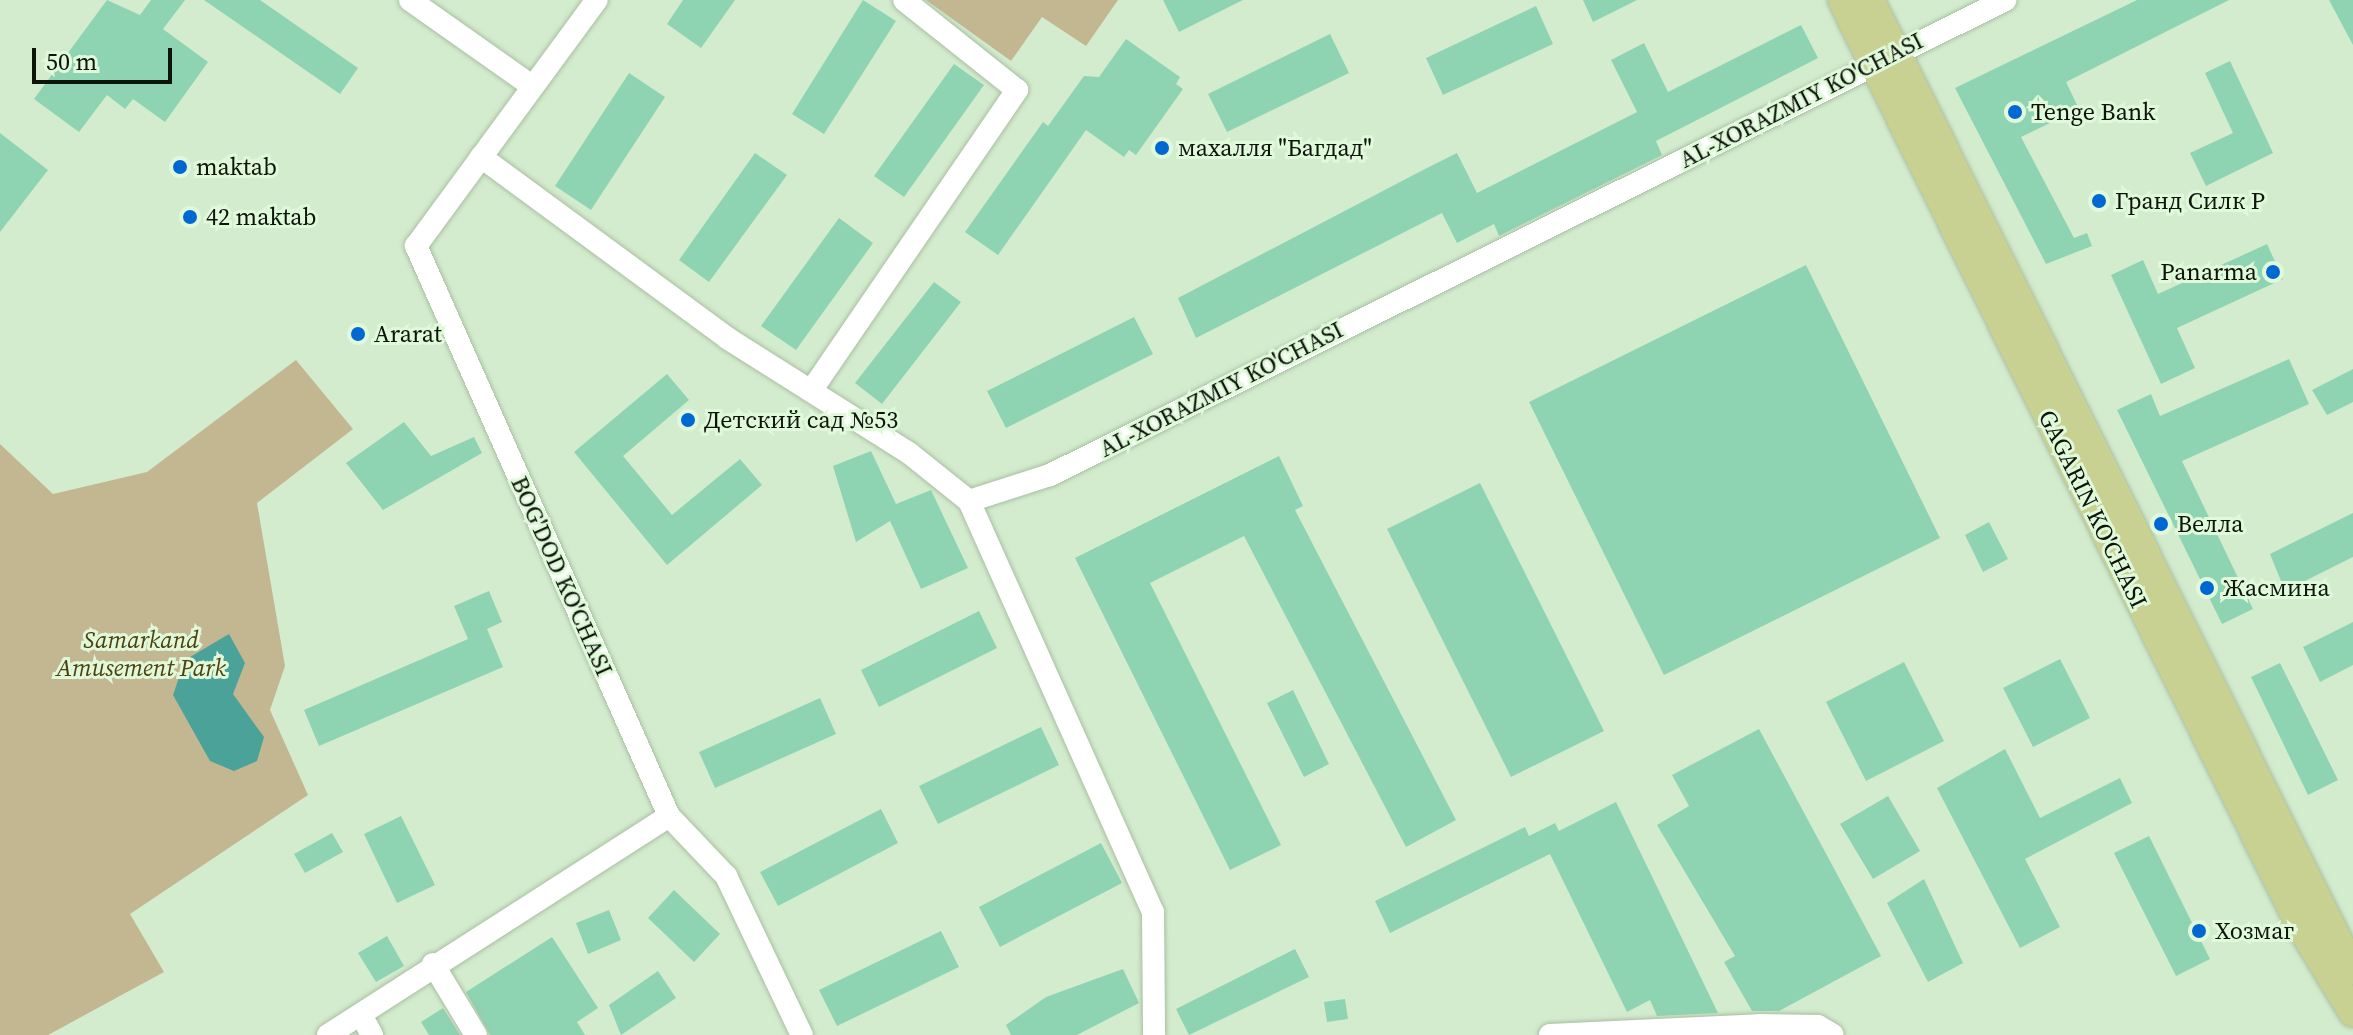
<!DOCTYPE html>
<meta charset="utf-8">
<style>
body{margin:0}
#map{position:relative;width:2353px;height:1035px;overflow:hidden;background:#d4ecce;font-family:"Source Serif 4",serif}
div>[style]{position:absolute}
.green>*{inset:0;background:#c3b792}
.water>*{inset:0;background:#4aa298}
.building>*{inset:0;background:#8ed4b2}
.roads{filter:drop-shadow(0 0 2px #a8bfa2) drop-shadow(0 0 2px #a8bfa2)}
.minor>*{height:22px;margin:-11px;padding:0 11px;transform-origin:11px;border-radius:11px;background:#fff}
.major>*{height:28px;margin:-14px;padding:0 14px;transform-origin:14px;border-radius:14px;background:#c8d092}
.dots>*{width:22px;height:22px;translate:-50% -50%;box-sizing:border-box;border:4px solid #e1f9db;border-radius:50%}
span{translate:-50% -50%;white-space:nowrap;text-align:center;line-height:1.15;-webkit-text-stroke:6px #e1f9db;paint-order:stroke}
.street-label{font-size:24px;color:#0d150a}
.poi-label{font-size:24px;color:#0d150a}
.left{translate:0 -50%;text-align:left}
.right{translate:-100% -50%;text-align:right}
.park-label{font-size:24px;color:#4f410d;font-style:italic}
.scale{position:absolute;left:32px;top:48px;width:140px;height:36px;box-sizing:border-box;border:4px solid #0d150a;border-top:0;padding-left:10px;font-size:24px;line-height:28px;white-space:nowrap;color:#0d150a;-webkit-text-stroke:6px #e1f9db;paint-order:stroke}
</style>
<div id="map">
<div class="green">
<i style="clip-path:polygon(926px 0,1118px 0,1086px 46px,1042px 17px,1011px 61px)"></i>
<i style="clip-path:polygon(296px 360px,353px 429px,257px 503px,285px 666px,270px 710px,308px 795px,130px 914px,164px 972px,48px 1035px,0 1035px,0 444px,53px 494px,147px 472px)"></i>
</div>
<div class="water">
<i style="clip-path:polygon(229px 634px,245px 663px,233px 694px,264px 737px,257px 761px,234px 771px,210px 761px,173px 695px,185px 660px)"></i>
</div>
<div class="building">
<i style="clip-path:polygon(107px 0,140px 15px,151px 0,185px 0,163px 29px,208px 62px,165px 122px,133px 99px,125px 109px,107px 95px,79px 132px,34px 99px)"></i>
<i style="clip-path:polygon(204px 0,260px 0,358px 68px,340px 94px)"></i>
<i style="clip-path:polygon(683px 0,735px 0,701px 48px,667px 24px)"></i>
<i style="clip-path:polygon(863px 0,896px 21px,824px 134px,792px 114px)"></i>
<i style="clip-path:polygon(1163px 0,1243px 0,1179px 32px)"></i>
<i style="clip-path:polygon(1583px 0,1637px 0,1593px 22px)"></i>
<i style="clip-path:polygon(2137px 0,2229px 0,2066px 82px,2079px 109px,2021px 137px,2074px 238px,2087px 233px,2092px 246px,2046px 264px,1955px 88px)"></i>
<i style="clip-path:polygon(2329px 0,2353px 0,2353px 45px)"></i>
<i style="clip-path:polygon(1536px 6px,1553px 44px,1443px 95px,1426px 58px)"></i>
<i style="clip-path:polygon(1801px 25px,1818px 58px,1656px 141px,1662px 155px,1499px 236px,1494px 224px,1457px 243px,1442px 213px,1196px 338px,1178px 298px,1421px 171px,1457px 153px,1477px 193px,1637px 112px,1611px 60px,1644px 43px,1668px 92px)"></i>
<i style="clip-path:polygon(1330px 34px,1349px 73px,1227px 132px,1208px 94px)"></i>
<i style="clip-path:polygon(1126px 39px,1180px 77px,1176px 84px,1183px 89px,1136px 155px,1129px 150px,1124px 157px,1086px 130px,998px 255px,965px 232px,1043px 122px,1048px 126px,1084px 76px,1099px 77px)"></i>
<i style="clip-path:polygon(2230px 61px,2273px 153px,2206px 186px,2190px 153px,2233px 133px,2205px 73px)"></i>
<i style="clip-path:polygon(954px 64px,984px 85px,904px 197px,874px 176px)"></i>
<i style="clip-path:polygon(629px 73px,665px 97px,591px 210px,555px 186px)"></i>
<i style="clip-path:polygon(0 133px,48px 170px,0 232px)"></i>
<i style="clip-path:polygon(755px 153px,787px 175px,709px 282px,679px 260px)"></i>
<i style="clip-path:polygon(839px 218px,873px 243px,796px 350px,761px 326px)"></i>
<i style="clip-path:polygon(2267px 244px,2283px 279px,2177px 328px,2195px 368px,2161px 384px,2111px 275px,2143px 260px,2158px 294px)"></i>
<i style="clip-path:polygon(1806px 265px,1940px 538px,1664px 675px,1529px 402px)"></i>
<i style="clip-path:polygon(934px 282px,961px 302px,882px 404px,855px 383px)"></i>
<i style="clip-path:polygon(1134px 317px,1153px 354px,1006px 428px,987px 391px)"></i>
<i style="clip-path:polygon(2289px 359px,2309px 404px,2182px 461px,2253px 609px,2222px 624px,2117px 410px,2151px 394px,2160px 416px)"></i>
<i style="clip-path:polygon(2353px 369px,2353px 402px,2327px 415px,2312px 390px)"></i>
<i style="clip-path:polygon(667px 374px,689px 400px,623px 456px,672px 515px,740px 459px,762px 485px,667px 565px,574px 452px)"></i>
<i style="clip-path:polygon(404px 422px,431px 456px,474px 437px,482px 453px,383px 510px,346px 463px)"></i>
<i style="clip-path:polygon(871px 451px,896px 504px,931px 490px,968px 568px,921px 589px,890px 521px,856px 542px,833px 466px)"></i>
<i style="clip-path:polygon(1279px 456px,1303px 506px,1295px 510px,1456px 820px,1406px 847px,1244px 536px,1150px 583px,1281px 845px,1230px 870px,1075px 558px)"></i>
<i style="clip-path:polygon(1480px 483px,1604px 731px,1511px 777px,1387px 529px)"></i>
<i style="clip-path:polygon(2353px 513px,2353px 557px,2285px 591px,2270px 554px)"></i>
<i style="clip-path:polygon(1989px 522px,2008px 559px,1983px 572px,1965px 535px)"></i>
<i style="clip-path:polygon(489px 591px,502px 622px,487px 629px,503px 667px,319px 746px,304px 710px,468px 639px,454px 606px)"></i>
<i style="clip-path:polygon(979px 611px,997px 648px,879px 707px,861px 670px)"></i>
<i style="clip-path:polygon(2353px 622px,2353px 665px,2320px 682px,2303px 647px)"></i>
<i style="clip-path:polygon(2060px 659px,2090px 718px,2033px 747px,2003px 688px)"></i>
<i style="clip-path:polygon(1904px 662px,1944px 741px,1866px 781px,1826px 702px)"></i>
<i style="clip-path:polygon(2280px 663px,2338px 780px,2308px 795px,2251px 677px)"></i>
<i style="clip-path:polygon(1293px 690px,1329px 764px,1304px 777px,1267px 703px)"></i>
<i style="clip-path:polygon(820px 698px,836px 734px,715px 788px,699px 752px)"></i>
<i style="clip-path:polygon(1041px 727px,1059px 765px,938px 824px,919px 786px)"></i>
<i style="clip-path:polygon(1759px 729px,1881px 956px,1779px 1011px,1752px 1011px,1724px 962px,1735px 956px,1657px 825px,1689px 806px,1672px 775px)"></i>
<i style="clip-path:polygon(2005px 749px,2040px 818px,2120px 778px,2132px 803px,2025px 859px,2060px 927px,2020px 948px,1937px 788px)"></i>
<i style="clip-path:polygon(1888px 796px,1920px 851px,1873px 879px,1840px 824px)"></i>
<i style="clip-path:polygon(1616px 802px,1718px 1013px,1657px 1016px,1650px 1000px,1627px 1012px,1550px 854px,1390px 933px,1375px 901px,1525px 827px,1529px 836px,1555px 823px,1559px 831px)"></i>
<i style="clip-path:polygon(881px 809px,898px 843px,778px 906px,760px 872px)"></i>
<i style="clip-path:polygon(401px 816px,435px 885px,397px 903px,364px 834px)"></i>
<i style="clip-path:polygon(332px 833px,343px 852px,305px 873px,294px 854px)"></i>
<i style="clip-path:polygon(2149px 836px,2210px 959px,2176px 976px,2114px 853px)"></i>
<i style="clip-path:polygon(1101px 843px,1122px 883px,1000px 947px,979px 907px)"></i>
<i style="clip-path:polygon(1924px 879px,1963px 963px,1928px 982px,1887px 903px)"></i>
<i style="clip-path:polygon(674px 890px,720px 934px,694px 962px,648px 918px)"></i>
<i style="clip-path:polygon(609px 910px,621px 940px,588px 954px,576px 923px)"></i>
<i style="clip-path:polygon(941px 931px,959px 967px,837px 1026px,819px 990px)"></i>
<i style="clip-path:polygon(387px 936px,404px 966px,376px 982px,358px 953px)"></i>
<i style="clip-path:polygon(552px 937px,598px 1008px,577px 1022px,585px 1035px,490px 1035px,466px 992px)"></i>
<i style="clip-path:polygon(1295px 949px,1309px 977px,1189px 1035px,1176px 1009px)"></i>
<i style="clip-path:polygon(1123px 969px,1139px 1003px,1077px 1035px,1011px 1035px,1006px 1025px,1046px 997px)"></i>
<i style="clip-path:polygon(658px 971px,676px 998px,621px 1035px,609px 1005px)"></i>
<i style="clip-path:polygon(1345px 999px,1348px 1019px,1327px 1022px,1324px 1002px)"></i>
<i style="clip-path:polygon(443px 1008px,460px 1035px,429px 1035px,421px 1022px)"></i>
</div>
<div class="roads">
<div class="minor">
<i style="left:410px;top:0;width:149px;rotate:35.2deg"></i>
<i style="left:481px;top:157px;width:305px;rotate:36.3deg"></i>
<i style="left:727px;top:338px;width:215px;rotate:32.3deg"></i>
<i style="left:909px;top:453px;width:77px;rotate:38.7deg"></i>
<i style="left:969px;top:501px;width:85px;rotate:-17.8deg"></i>
<i style="left:1050px;top:475px;width:1067px;rotate:-26.44deg"></i>
<i style="left:811px;top:391px;width:365px;rotate:-55.6deg"></i>
<i style="left:1017px;top:90px;width:144px;rotate:-141.5deg"></i>
<i style="left:969px;top:501px;width:450px;rotate:65.9deg"></i>
<i style="left:1153px;top:912px;width:123px;rotate:89.5deg"></i>
<i style="left:669px;top:816px;width:83px;rotate:46.5deg"></i>
<i style="left:726px;top:876px;width:176px;rotate:64.5deg"></i>
<i style="left:433px;top:964px;width:83px;rotate:58.8deg"></i>
<i style="left:361px;top:1015px;width:23px;rotate:61deg"></i>
<i style="left:328px;top:1035px;width:405px;rotate:-32.7deg"></i>
<i style="left:669px;top:816px;width:624px;rotate:-113.93deg"></i>
<i style="left:416px;top:246px;width:305px;rotate:-53.7deg"></i>
<i style="left:1550px;top:1035px;width:209px;rotate:-2.7deg"></i>
<i style="left:1759px;top:1025px;width:59px;rotate:1deg"></i>
<i style="left:1818px;top:1026px;width:17px;rotate:31deg"></i>
</div>
<div class="major">
<i style="left:1842px;top:0;width:1037px;rotate:63.66deg"></i>
<i style="left:2302px;top:929px;width:98px;rotate:58.7deg"></i>
<i style="left:1870px;top:0;width:1084px;rotate:63.55deg"></i>
</div>
</div>
<div class="dots">
<i style="left:2015px;top:112px;background:#0069d1"></i>
<i style="left:1162px;top:148px;background:#0069d1"></i>
<i style="left:180px;top:167px;background:#0069d1"></i>
<i style="left:2099px;top:201px;background:#0069d1"></i>
<i style="left:190px;top:217px;background:#0069d1"></i>
<i style="left:2273px;top:272px;background:#0069d1"></i>
<i style="left:358px;top:334px;background:#0069d1"></i>
<i style="left:688px;top:420px;background:#0069d1"></i>
<i style="left:2161px;top:524px;background:#0069d1"></i>
<i style="left:2207px;top:588px;background:#0069d1"></i>
<i style="left:2199px;top:931px;background:#0069d1"></i>
</div>
<div class="street-label">
<span style="left:1801px;top:100px;rotate:-27deg">AL-XORAZMIY KO'CHASI</span>
<span style="left:1221px;top:389px;rotate:-27deg">AL-XORAZMIY KO'CHASI</span>
<span style="left:2093px;top:509px;rotate:64deg">GAGARIN KO'CHASI</span>
<span style="left:562px;top:576px;rotate:66deg">BOG'DOD KO'CHASI</span>
</div>
<div class="poi-label">
<span class="left" style="left:2031px;top:112px">Tenge Bank</span>
<span class="left" style="left:1178px;top:148px">махалля "Багдад"</span>
<span class="left" style="left:196px;top:167px">maktab</span>
<span class="left" style="left:2115px;top:201px">Гранд Силк Р</span>
<span class="left" style="left:206px;top:217px">42 maktab</span>
<span class="right" style="left:2257px;top:272px">Panarma</span>
<span class="left" style="left:374px;top:334px">Ararat</span>
<span class="left" style="left:704px;top:420px">Детский сад №53</span>
<span class="left" style="left:2177px;top:524px">Велла</span>
<span class="left" style="left:2223px;top:588px">Жасмина</span>
<span class="left" style="left:2215px;top:931px">Хозмаг</span>
</div>
<div class="park-label">
<span style="left:141px;top:654px">Samarkand<br>Amusement Park</span>
</div>
<div class="scale">50 m</div>
</div>
